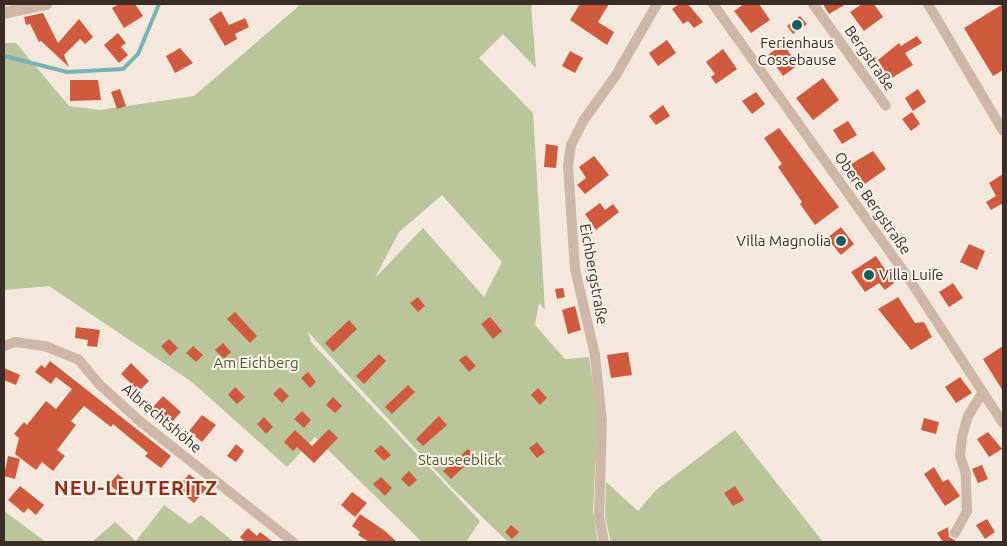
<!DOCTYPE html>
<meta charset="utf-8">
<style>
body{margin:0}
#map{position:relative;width:1007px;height:546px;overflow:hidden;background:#f4e8dc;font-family:Ubuntu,sans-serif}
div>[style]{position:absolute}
.green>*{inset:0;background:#b9c59b}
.stream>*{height:4px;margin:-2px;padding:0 2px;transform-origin:2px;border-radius:2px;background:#79b4b4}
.building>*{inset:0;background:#d05a3e}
.minor>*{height:10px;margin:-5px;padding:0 5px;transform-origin:5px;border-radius:5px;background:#ceb7a7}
.tertiary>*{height:12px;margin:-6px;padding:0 6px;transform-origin:6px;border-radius:6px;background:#ceb7a7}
.dots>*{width:14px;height:14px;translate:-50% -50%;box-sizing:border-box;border:2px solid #fbf2ea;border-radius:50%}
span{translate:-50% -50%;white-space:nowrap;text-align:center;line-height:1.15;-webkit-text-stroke:4px #fbf2ea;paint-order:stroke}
.poi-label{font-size:15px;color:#3a2d28}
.right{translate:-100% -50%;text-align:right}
.left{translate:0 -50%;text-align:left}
.street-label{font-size:15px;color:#3a2d28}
.park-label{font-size:15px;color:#4b5a29}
.district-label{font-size:20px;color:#90301a;font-weight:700;letter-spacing:1px}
.frame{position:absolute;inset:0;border:5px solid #3a2d28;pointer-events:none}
</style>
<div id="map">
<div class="green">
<i style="clip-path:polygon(evenodd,301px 4px,531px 4px,536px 68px,503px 34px,479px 58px,533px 113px,545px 310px,539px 303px,535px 325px,565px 359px,589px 357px,598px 417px,593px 511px,598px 542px,508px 542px,451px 487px,308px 332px,311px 342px,480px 521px,466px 542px,422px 542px,315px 437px,287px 467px,192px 382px,49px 286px,4px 290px,4px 43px,16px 43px,69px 106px,100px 110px,194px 96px,301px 4px,442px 195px,502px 262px,484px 297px,423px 228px,375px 278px,399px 232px,442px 195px)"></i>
<i style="clip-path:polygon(735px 430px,823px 542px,611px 542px,605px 517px,606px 482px,638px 511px,656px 490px)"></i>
<i style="clip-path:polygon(164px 505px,190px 524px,201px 515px,234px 542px,92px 542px,115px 522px,136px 541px)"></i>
<i style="clip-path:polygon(4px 511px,46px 542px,4px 542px)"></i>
</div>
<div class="stream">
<i style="left:4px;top:56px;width:65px;rotate:14.3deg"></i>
<i style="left:67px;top:72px;width:56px;rotate:-3.1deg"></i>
<i style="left:123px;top:69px;width:21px;rotate:-45deg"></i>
<i style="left:138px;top:54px;width:54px;rotate:-67.2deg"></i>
</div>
<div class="building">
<i style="clip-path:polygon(119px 4px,135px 4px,143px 16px,124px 28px,112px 8px)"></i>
<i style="clip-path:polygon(580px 4px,609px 4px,598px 22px,614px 32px,607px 45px,570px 20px)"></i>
<i style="clip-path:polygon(679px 4px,688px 4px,703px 22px,694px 28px,688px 21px,683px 24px,672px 9px)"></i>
<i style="clip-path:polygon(744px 4px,759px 4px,770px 20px,751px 33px,734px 11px)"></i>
<i style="clip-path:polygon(823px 4px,846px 4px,829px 14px)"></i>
<i style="clip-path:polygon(862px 4px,874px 4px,883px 17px,864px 31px,850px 12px)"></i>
<i style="clip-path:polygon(1003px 4px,1003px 70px,993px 76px,964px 28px)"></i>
<i style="clip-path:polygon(221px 11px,229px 25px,245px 18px,249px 27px,235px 34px,237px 39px,225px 46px,209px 19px)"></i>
<i style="clip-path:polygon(43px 13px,58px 43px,79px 19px,93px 37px,85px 44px,80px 39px,64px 55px,69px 67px,41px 41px,39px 42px,30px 24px,26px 25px,24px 17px)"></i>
<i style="clip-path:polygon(800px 16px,807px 24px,793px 34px,787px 26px)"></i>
<i style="clip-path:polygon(118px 33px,126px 43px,121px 47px,128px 55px,119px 63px,104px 45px)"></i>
<i style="clip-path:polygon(917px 36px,922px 43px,905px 53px,913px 65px,890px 79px,878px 60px,899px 43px,901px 46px)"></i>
<i style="clip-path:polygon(667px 40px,676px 53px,658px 66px,649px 53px)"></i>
<i style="clip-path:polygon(783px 44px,798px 65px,783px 76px,768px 55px)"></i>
<i style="clip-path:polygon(180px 48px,193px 63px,175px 73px,166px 56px)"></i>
<i style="clip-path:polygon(723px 49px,737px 69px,716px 84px,711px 77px,715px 74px,706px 62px)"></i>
<i style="clip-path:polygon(570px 51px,583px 58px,575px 73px,562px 66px)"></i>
<i style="clip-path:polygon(823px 78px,839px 100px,813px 120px,796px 98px)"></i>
<i style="clip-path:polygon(70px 80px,98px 80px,101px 100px,70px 101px)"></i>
<i style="clip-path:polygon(120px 89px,126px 106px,117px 109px,111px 92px)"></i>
<i style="clip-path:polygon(918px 89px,926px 102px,913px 111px,905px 98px)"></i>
<i style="clip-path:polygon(756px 92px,765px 104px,752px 114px,742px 101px)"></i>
<i style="clip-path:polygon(663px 105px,670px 116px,656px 125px,649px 116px)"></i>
<i style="clip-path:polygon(912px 112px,920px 124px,911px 131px,902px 119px)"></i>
<i style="clip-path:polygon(848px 121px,857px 135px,842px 144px,833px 130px)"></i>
<i style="clip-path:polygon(779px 128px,839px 207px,815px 225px,800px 204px,802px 202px,778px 167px,782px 164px,764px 138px)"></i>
<i style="clip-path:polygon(546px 144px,558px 146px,556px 168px,544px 167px)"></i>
<i style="clip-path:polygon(873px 151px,886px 169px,862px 186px,851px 171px,854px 169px,851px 164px)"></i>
<i style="clip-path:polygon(594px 156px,609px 175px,585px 194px,577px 185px,586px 178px,579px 167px)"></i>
<i style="clip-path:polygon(1003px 174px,1003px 207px,1001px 204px,991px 210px,986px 202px,996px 196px,989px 183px)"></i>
<i style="clip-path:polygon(600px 203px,605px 210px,613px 204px,619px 212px,596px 230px,585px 214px)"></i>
<i style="clip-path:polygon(841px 227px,854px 244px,841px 255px,827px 238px)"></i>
<i style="clip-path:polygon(969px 244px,985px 251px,977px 270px,960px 262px)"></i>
<i style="clip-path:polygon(876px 256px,894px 283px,885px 290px,879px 283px,865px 292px,851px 272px)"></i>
<i style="clip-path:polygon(953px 283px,963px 298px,949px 307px,939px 292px)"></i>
<i style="clip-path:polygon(563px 288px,565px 297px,557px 299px,555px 289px)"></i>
<i style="clip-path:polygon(418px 297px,425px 306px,418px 312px,410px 303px)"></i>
<i style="clip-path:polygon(898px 297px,915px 323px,924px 322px,932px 337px,911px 350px,878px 309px)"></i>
<i style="clip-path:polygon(575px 306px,581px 330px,568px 334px,562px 310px)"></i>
<i style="clip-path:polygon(235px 312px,257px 336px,250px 343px,227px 319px)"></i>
<i style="clip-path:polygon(490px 317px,502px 331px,493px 339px,481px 324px)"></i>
<i style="clip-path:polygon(349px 320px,357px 329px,333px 352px,325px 343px)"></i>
<i style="clip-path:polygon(76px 327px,100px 330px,97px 347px,87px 346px,88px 340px,75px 338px)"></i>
<i style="clip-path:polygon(169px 339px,178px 348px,170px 356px,161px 346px)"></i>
<i style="clip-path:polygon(223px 343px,231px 352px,224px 359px,215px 350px)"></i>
<i style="clip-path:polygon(193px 346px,203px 355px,196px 362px,186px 353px)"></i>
<i style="clip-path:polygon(1003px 346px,1003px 391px,983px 359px)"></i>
<i style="clip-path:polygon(628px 352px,632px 375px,611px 378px,607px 355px)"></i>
<i style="clip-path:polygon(379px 354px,386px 361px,364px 384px,356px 376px)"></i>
<i style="clip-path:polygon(466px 355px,476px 366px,469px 372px,459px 360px)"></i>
<i style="clip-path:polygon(50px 361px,171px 456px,161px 468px,145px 456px,148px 453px,113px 424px,111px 427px,84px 406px,71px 421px,76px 425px,57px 450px,65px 456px,53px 471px,42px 462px,36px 470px,15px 454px,19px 438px,14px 434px,24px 422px,27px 425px,46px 401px,56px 409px,72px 389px,56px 377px,51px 384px,35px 372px,41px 365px,45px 368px)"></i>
<i style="clip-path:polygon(131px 363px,149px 381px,139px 391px,121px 374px)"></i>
<i style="clip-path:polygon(4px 368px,20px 375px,16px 385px,4px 380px)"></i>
<i style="clip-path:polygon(308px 372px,316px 382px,310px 388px,301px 378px)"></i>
<i style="clip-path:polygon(960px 377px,972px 393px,956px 403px,945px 387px)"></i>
<i style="clip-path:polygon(408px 385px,415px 392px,392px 414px,385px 407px)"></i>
<i style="clip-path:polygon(235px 387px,245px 397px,237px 404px,228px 395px)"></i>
<i style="clip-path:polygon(280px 387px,289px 396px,282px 403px,273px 394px)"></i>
<i style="clip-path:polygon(538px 388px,547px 398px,540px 405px,531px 395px)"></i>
<i style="clip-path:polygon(163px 396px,181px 412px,171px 423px,153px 407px)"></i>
<i style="clip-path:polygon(333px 397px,342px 406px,335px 413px,326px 405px)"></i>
<i style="clip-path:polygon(302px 411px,311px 420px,304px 428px,294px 419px)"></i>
<i style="clip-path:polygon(202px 415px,216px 425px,202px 442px,189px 431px)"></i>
<i style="clip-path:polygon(439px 416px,447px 425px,423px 446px,416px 439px)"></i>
<i style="clip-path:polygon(264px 417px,273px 427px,266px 434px,257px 424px)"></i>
<i style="clip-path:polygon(924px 418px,939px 422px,936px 434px,921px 430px)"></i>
<i style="clip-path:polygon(329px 429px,338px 438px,314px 463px,297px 447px,293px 451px,284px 442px,295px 430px,312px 446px)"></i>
<i style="clip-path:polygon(988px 432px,1002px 449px,989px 457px,977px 439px)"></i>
<i style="clip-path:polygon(537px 442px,545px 452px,537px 458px,529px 448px)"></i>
<i style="clip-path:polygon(236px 444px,244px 451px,236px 462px,227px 456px)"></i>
<i style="clip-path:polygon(381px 445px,391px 455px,384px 461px,374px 451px)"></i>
<i style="clip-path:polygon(468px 449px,475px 456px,451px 479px,443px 471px)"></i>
<i style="clip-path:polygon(8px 456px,20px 459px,15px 479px,4px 476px)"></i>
<i style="clip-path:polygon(982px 465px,988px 479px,978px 483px,972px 469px)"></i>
<i style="clip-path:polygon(934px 467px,943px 482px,948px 479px,960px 496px,945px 506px,924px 474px)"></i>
<i style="clip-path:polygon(409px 471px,417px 480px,409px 487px,401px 479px)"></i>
<i style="clip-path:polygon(118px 474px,126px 481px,117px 491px,109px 484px)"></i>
<i style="clip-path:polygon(189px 474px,207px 488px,194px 503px,177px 489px)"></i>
<i style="clip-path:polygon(381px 477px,392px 488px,385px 496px,373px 484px)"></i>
<i style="clip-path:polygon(20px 486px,44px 505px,36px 515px,28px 508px,24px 513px,8px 500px)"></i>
<i style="clip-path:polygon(735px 486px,744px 500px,733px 506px,724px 493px)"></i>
<i style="clip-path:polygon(352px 492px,367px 503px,355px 517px,341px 505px)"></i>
<i style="clip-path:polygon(360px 514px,385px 531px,397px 542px,369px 542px,358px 535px,360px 532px,352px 526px)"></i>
<i style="clip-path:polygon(987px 519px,995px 532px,985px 539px,976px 525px)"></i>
<i style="clip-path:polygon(511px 525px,519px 532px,512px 539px,505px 532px)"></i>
<i style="clip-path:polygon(948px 527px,949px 537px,958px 542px,943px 542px,937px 533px)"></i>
<i style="clip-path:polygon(248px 528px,257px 536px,260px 532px,273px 542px,245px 542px,240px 537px)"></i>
</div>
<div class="minor">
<i style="left:713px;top:4px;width:338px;rotate:54.5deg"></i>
<i style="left:909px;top:279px;width:172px;rotate:56.9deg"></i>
<i style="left:813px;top:4px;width:125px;rotate:54.4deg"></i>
<i style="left:928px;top:4px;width:147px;rotate:59.4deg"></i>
<i style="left:4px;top:346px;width:12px;rotate:-20deg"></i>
<i style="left:15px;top:342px;width:30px;rotate:8deg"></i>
<i style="left:45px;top:346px;width:35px;rotate:22deg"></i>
<i style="left:78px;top:359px;width:34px;rotate:50deg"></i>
<i style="left:100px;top:385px;width:55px;rotate:42.1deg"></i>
<i style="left:141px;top:422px;width:194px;rotate:38.3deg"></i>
<i style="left:955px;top:533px;width:25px;rotate:-61deg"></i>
<i style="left:967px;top:511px;width:37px;rotate:-92deg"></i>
<i style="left:966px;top:474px;width:19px;rotate:-108deg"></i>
<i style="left:960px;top:456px;width:19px;rotate:-84deg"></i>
<i style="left:962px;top:437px;width:22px;rotate:-74deg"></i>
<i style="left:968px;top:416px;width:28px;rotate:-58deg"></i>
<i style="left:604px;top:542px;width:25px;rotate:-101deg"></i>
<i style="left:599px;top:517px;width:96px;rotate:-88.2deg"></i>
<i style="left:602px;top:421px;width:66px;rotate:-96.1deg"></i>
<i style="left:595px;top:355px;width:88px;rotate:-103.1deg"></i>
<i style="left:575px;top:269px;width:103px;rotate:-93.9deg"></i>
<i style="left:568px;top:166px;width:21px;rotate:-82deg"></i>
<i style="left:571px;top:145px;width:27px;rotate:-63deg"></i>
<i style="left:583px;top:121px;width:57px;rotate:-54.3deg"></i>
<i style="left:616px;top:75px;width:82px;rotate:-60deg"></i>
</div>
<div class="tertiary">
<i style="left:4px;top:13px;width:43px;rotate:-12.1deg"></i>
</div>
<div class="dots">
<i style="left:797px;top:25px;background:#195e5f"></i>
<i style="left:841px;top:241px;background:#195e5f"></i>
<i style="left:869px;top:275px;background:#195e5f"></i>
</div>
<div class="poi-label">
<span style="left:797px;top:51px">Ferienhaus<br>Cossebause</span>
<span class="right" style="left:831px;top:241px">Villa Magnolia</span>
<span class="left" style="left:879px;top:275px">Villa Luiſe</span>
</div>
<div class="street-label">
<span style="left:870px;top:58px;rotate:55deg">Bergstraße</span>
<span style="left:873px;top:203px;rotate:55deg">Obere Bergstraße</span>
<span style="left:594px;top:274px;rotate:80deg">Eichbergstraße</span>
<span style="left:162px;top:418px;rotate:40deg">Albrechtshöhe</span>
</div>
<div class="park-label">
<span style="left:256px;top:363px">Am Eichberg</span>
<span style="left:460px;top:460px">Stauseeblick</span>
</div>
<div class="district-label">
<span style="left:136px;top:487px">NEU-LEUTERITZ</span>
</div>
<div class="frame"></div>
</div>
